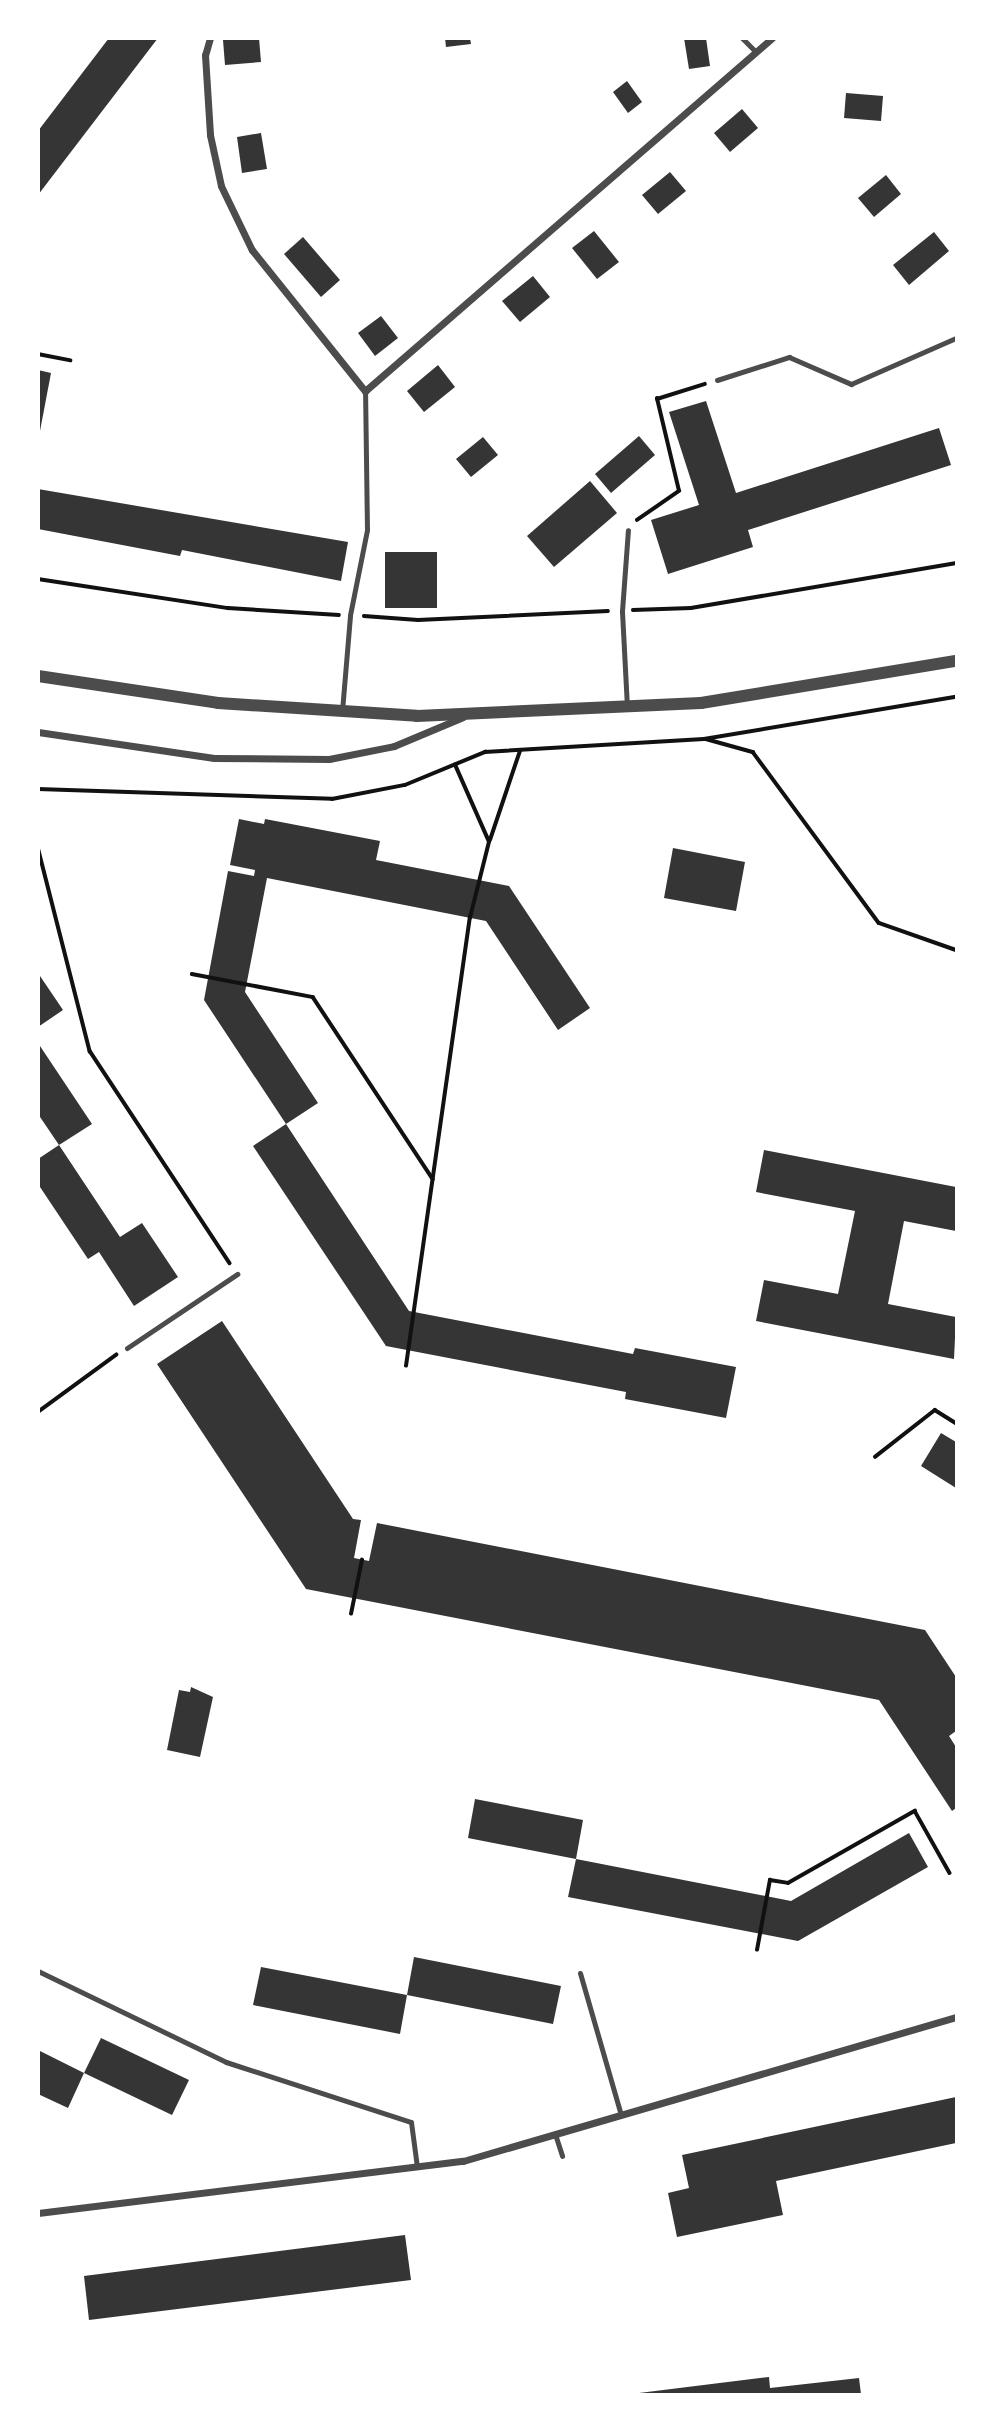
<!DOCTYPE html>
<style>
body{margin:0}
#map{position:relative;width:995px;height:2433px;overflow:hidden;background:#fff;font-family:"DM Sans",sans-serif}
div>[style]{position:absolute}
.building>*{inset:0;background:#353535}
.path>*{height:3.5px;margin:-1.75px;padding:0 1.75px;transform-origin:1.75px;border-radius:1.75px;background:#111}
.service>*{height:5px;margin:-2.5px;padding:0 2.5px;transform-origin:2.5px;border-radius:2.5px;background:#4c4c4c}
.minor>*{height:7px;margin:-3.5px;padding:0 3.5px;transform-origin:3.5px;border-radius:3.5px;background:#4c4c4c}
.tertiary>*{height:12px;margin:-6px;padding:0 6px;transform-origin:6px;border-radius:6px;background:#4c4c4c}
span{translate:-50% -50%;white-space:nowrap;text-align:center;line-height:1.15;-webkit-text-stroke:6px #fff;paint-order:stroke}
.frame{position:absolute;inset:0;border:40px solid #fff;pointer-events:none}
</style>
<div id="map">
<div class="building">
<i style="clip-path:polygon(109px 38px,158px 38px,38px 195px,38px 131px)"></i>
<i style="clip-path:polygon(259px 38px,261px 62px,225px 65px,223px 40px)"></i>
<i style="clip-path:polygon(445px 38px,470px 38px,471px 44px,446px 47px)"></i>
<i style="clip-path:polygon(684px 38px,706px 38px,710px 66px,689px 69px)"></i>
<i style="clip-path:polygon(627px 81px,642px 102px,628px 113px,613px 92px)"></i>
<i style="clip-path:polygon(846px 93px,883px 96px,881px 121px,844px 118px)"></i>
<i style="clip-path:polygon(742px 109px,758px 128px,730px 152px,714px 133px)"></i>
<i style="clip-path:polygon(261px 133px,267px 169px,242px 173px,237px 137px)"></i>
<i style="clip-path:polygon(670px 172px,686px 191px,658px 214px,642px 195px)"></i>
<i style="clip-path:polygon(886px 175px,901px 194px,874px 217px,858px 198px)"></i>
<i style="clip-path:polygon(594px 231px,619px 262px,597px 279px,572px 248px)"></i>
<i style="clip-path:polygon(934px 232px,949px 251px,909px 285px,893px 265px)"></i>
<i style="clip-path:polygon(303px 237px,340px 280px,321px 297px,284px 254px)"></i>
<i style="clip-path:polygon(533px 276px,550px 297px,520px 322px,502px 301px)"></i>
<i style="clip-path:polygon(381px 316px,398px 338px,375px 356px,358px 333px)"></i>
<i style="clip-path:polygon(438px 365px,455px 387px,424px 412px,407px 391px)"></i>
<i style="clip-path:polygon(38px 370px,51px 373px,40px 431px,38px 431px)"></i>
<i style="clip-path:polygon(706px 401px,736px 493px,939px 428px,951px 465px,748px 530px,753px 547px,668px 574px,651px 520px,699px 505px,669px 412px)"></i>
<i style="clip-path:polygon(639px 436px,655px 455px,611px 493px,595px 474px)"></i>
<i style="clip-path:polygon(483px 437px,498px 455px,471px 477px,456px 459px)"></i>
<i style="clip-path:polygon(590px 481px,617px 513px,554px 567px,527px 536px)"></i>
<i style="clip-path:polygon(38px 489px,348px 542px,341px 581px,182px 550px,180px 556px,38px 529px)"></i>
<i style="clip-path:polygon(385px 552px,437px 552px,437px 608px,385px 608px)"></i>
<i style="clip-path:polygon(239px 819px,264px 824px,265px 819px,380px 841px,376px 860px,509px 886px,590px 1008px,558px 1030px,486px 921px,267px 878px,245px 992px,318px 1103px,286px 1124px,204px 1000px,228px 871px,254px 876px,255px 870px,230px 865px)"></i>
<i style="clip-path:polygon(673px 848px,745px 862px,736px 911px,664px 898px)"></i>
<i style="clip-path:polygon(38px 973px,63px 1010px,38px 1027px)"></i>
<i style="clip-path:polygon(38px 1043px,92px 1124px,59px 1145px,38px 1114px)"></i>
<i style="clip-path:polygon(286px 1124px,409px 1311px,633px 1354px,635px 1348px,736px 1367px,726px 1418px,625px 1399px,626px 1392px,386px 1346px,253px 1146px)"></i>
<i style="clip-path:polygon(59px 1145px,120px 1237px,142px 1223px,178px 1277px,134px 1306px,99px 1252px,88px 1259px,38px 1184px,38px 1159px)"></i>
<i style="clip-path:polygon(764px 1150px,956px 1187px,956px 1231px,904px 1221px,888px 1304px,956px 1317px,954px 1359px,756px 1321px,764px 1280px,838px 1294px,855px 1211px,756px 1192px)"></i>
<i style="clip-path:polygon(222px 1321px,353px 1519px,361px 1520px,354px 1558px,369px 1561px,377px 1523px,925px 1630px,956px 1677px,956px 1731px,949px 1736px,956px 1747px,956px 1808px,952px 1811px,879px 1700px,306px 1589px,157px 1364px)"></i>
<i style="clip-path:polygon(941px 1433px,956px 1442px,956px 1488px,921px 1466px)"></i>
<i style="clip-path:polygon(191px 1687px,213px 1697px,200px 1757px,167px 1750px,179px 1690px,190px 1692px)"></i>
<i style="clip-path:polygon(475px 1799px,583px 1820px,576px 1859px,468px 1838px)"></i>
<i style="clip-path:polygon(909px 1833px,928px 1867px,798px 1941px,568px 1897px,576px 1859px,791px 1901px)"></i>
<i style="clip-path:polygon(414px 1957px,561px 1986px,553px 2024px,407px 1995px,400px 2034px,253px 2005px,261px 1967px,407px 1995px)"></i>
<i style="clip-path:polygon(101px 2038px,189px 2080px,172px 2115px,84px 2073px)"></i>
<i style="clip-path:polygon(38px 2050px,84px 2073px,68px 2108px,38px 2094px)"></i>
<i style="clip-path:polygon(956px 2097px,956px 2143px,776px 2181px,783px 2215px,677px 2237px,668px 2193px,689px 2188px,682px 2155px)"></i>
<i style="clip-path:polygon(405px 2235px,411px 2280px,89px 2320px,84px 2276px)"></i>
<i style="clip-path:polygon(769px 2377px,770px 2388px,859px 2378px,861px 2394px,631px 2394px)"></i>
</div>
<div class="path">
<i style="left:38px;top:354px;width:33px;rotate:11deg"></i>
<i style="left:637px;top:520px;width:51px;rotate:-34.6deg"></i>
<i style="left:679px;top:491px;width:95px;rotate:-103.4deg"></i>
<i style="left:657px;top:399px;width:50px;rotate:-17.4deg"></i>
<i style="left:38px;top:579px;width:192px;rotate:8.7deg"></i>
<i style="left:228px;top:608px;width:111px;rotate:3.6deg"></i>
<i style="left:633px;top:610px;width:58px;rotate:-2deg"></i>
<i style="left:691px;top:608px;width:269px;rotate:-9.6deg"></i>
<i style="left:364px;top:616px;width:54px;rotate:4.2deg"></i>
<i style="left:418px;top:620px;width:190px;rotate:-2.7deg"></i>
<i style="left:706px;top:739px;width:49px;rotate:15.5deg"></i>
<i style="left:753px;top:752px;width:212px;rotate:53.6deg"></i>
<i style="left:879px;top:923px;width:82px;rotate:19.3deg"></i>
<i style="left:38px;top:789px;width:294px;rotate:1.9deg"></i>
<i style="left:332px;top:799px;width:74px;rotate:-10.9deg"></i>
<i style="left:405px;top:785px;width:87px;rotate:-22.4deg"></i>
<i style="left:485px;top:752px;width:219px;rotate:-3.4deg"></i>
<i style="left:704px;top:739px;width:255px;rotate:-9.5deg"></i>
<i style="left:490px;top:840px;width:94px;rotate:-71.4deg"></i>
<i style="left:38px;top:847px;width:211px;rotate:75.7deg"></i>
<i style="left:90px;top:1051px;width:254px;rotate:56.6deg"></i>
<i style="left:192px;top:974px;width:123px;rotate:10.8deg"></i>
<i style="left:313px;top:997px;width:218px;rotate:56.6deg"></i>
<i style="left:406px;top:1366px;width:453px;rotate:-81.9deg"></i>
<i style="left:470px;top:918px;width:78px;rotate:-76deg"></i>
<i style="left:489px;top:842px;width:84px;rotate:-113.8deg"></i>
<i style="left:38px;top:1412px;width:97px;rotate:-36.2deg"></i>
<i style="left:875px;top:1457px;width:76px;rotate:-38.1deg"></i>
<i style="left:935px;top:1410px;width:25px;rotate:32deg"></i>
<i style="left:351px;top:1614px;width:55px;rotate:-78.5deg"></i>
<i style="left:757px;top:1950px;width:71px;rotate:-79.5deg"></i>
<i style="left:770px;top:1880px;width:18px;rotate:9deg"></i>
<i style="left:788px;top:1883px;width:146px;rotate:-29.6deg"></i>
<i style="left:915px;top:1811px;width:71px;rotate:60.6deg"></i>
</div>
<div class="service">
<i style="left:742px;top:38px;width:18px;rotate:45deg"></i>
<i style="left:717px;top:380px;width:76px;rotate:-17.7deg"></i>
<i style="left:789px;top:357px;width:68px;rotate:23.5deg"></i>
<i style="left:851px;top:384px;width:115px;rotate:-23.7deg"></i>
<i style="left:627px;top:707px;width:96px;rotate:-93deg"></i>
<i style="left:622px;top:611px;width:81px;rotate:-85.8deg"></i>
<i style="left:342px;top:711px;width:96px;rotate:-85.2deg"></i>
<i style="left:350px;top:615px;width:87px;rotate:-78.7deg"></i>
<i style="left:367px;top:530px;width:139px;rotate:-90.8deg"></i>
<i style="left:127px;top:1348px;width:133px;rotate:-33.9deg"></i>
<i style="left:38px;top:1971px;width:209px;rotate:25.8deg"></i>
<i style="left:226px;top:2062px;width:194px;rotate:18deg"></i>
<i style="left:411px;top:2122px;width:45px;rotate:82.4deg"></i>
<i style="left:580px;top:1973px;width:148px;rotate:73.9deg"></i>
<i style="left:555px;top:2134px;width:23px;rotate:72deg"></i>
</div>
<div class="minor">
<i style="left:210px;top:38px;width:18px;rotate:106deg"></i>
<i style="left:205px;top:55px;width:80px;rotate:86.4deg"></i>
<i style="left:210px;top:135px;width:52px;rotate:77.8deg"></i>
<i style="left:221px;top:186px;width:71px;rotate:64.2deg"></i>
<i style="left:252px;top:250px;width:181px;rotate:51.3deg"></i>
<i style="left:365px;top:391px;width:539px;rotate:-40.94deg"></i>
<i style="left:38px;top:732px;width:178px;rotate:8.4deg"></i>
<i style="left:214px;top:758px;width:115px;rotate:0.5deg"></i>
<i style="left:329px;top:759px;width:66px;rotate:-11.3deg"></i>
<i style="left:394px;top:746px;width:75px;rotate:-22.8deg"></i>
<i style="left:38px;top:2213px;width:428px;rotate:-7deg"></i>
<i style="left:463px;top:2161px;width:514px;rotate:-16.28deg"></i>
</div>
<div class="tertiary">
<i style="left:38px;top:676px;width:182px;rotate:8.5deg"></i>
<i style="left:218px;top:703px;width:199px;rotate:3.7deg"></i>
<i style="left:417px;top:716px;width:284px;rotate:-2.6deg"></i>
<i style="left:701px;top:703px;width:258px;rotate:-9.4deg"></i>
</div>
<div class="frame"></div>
</div>
